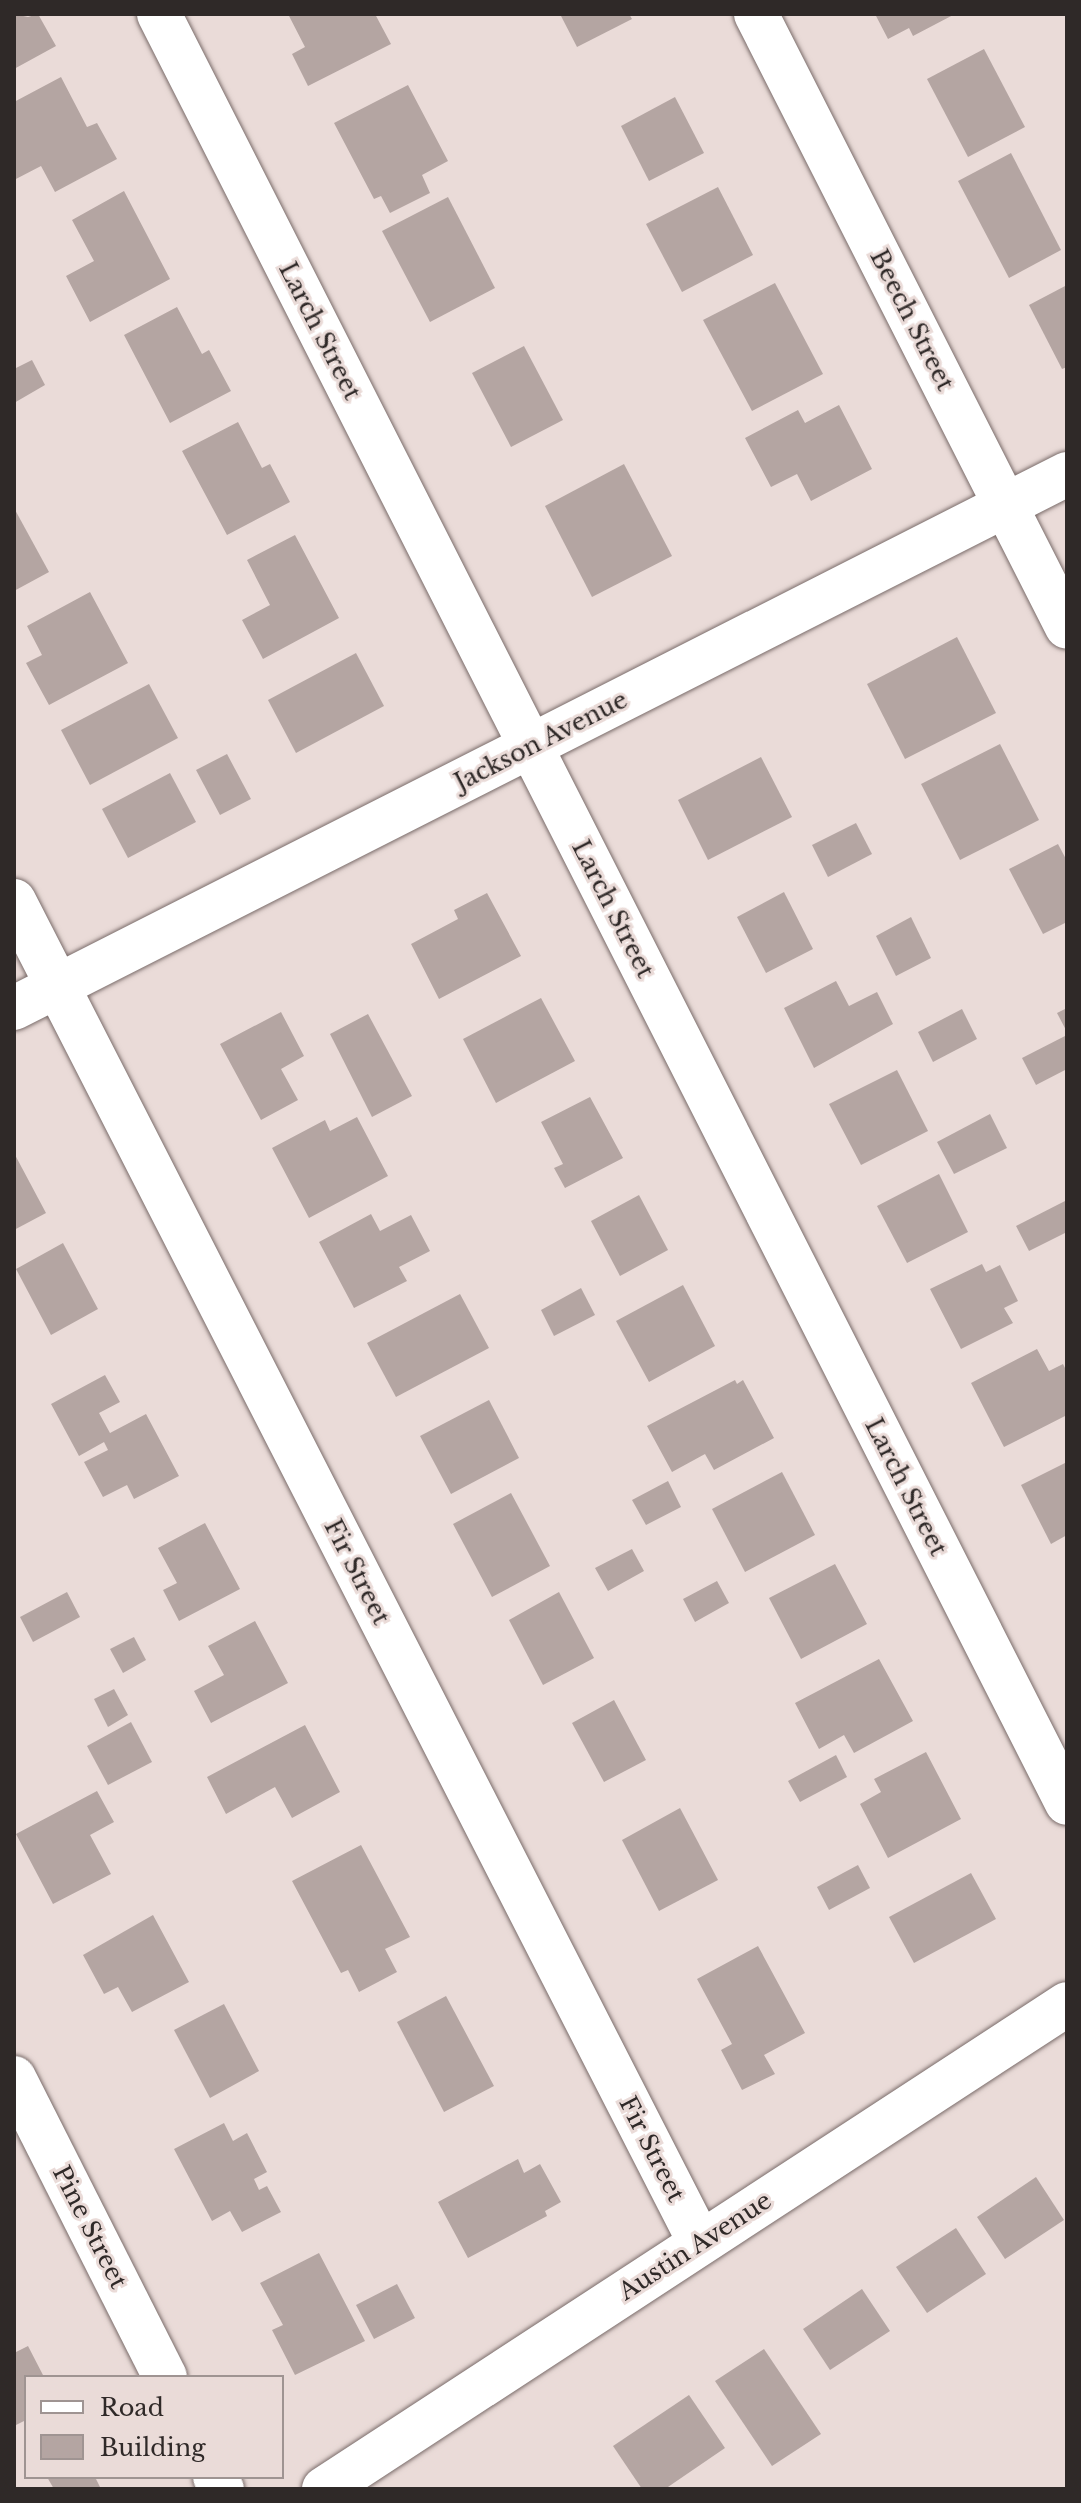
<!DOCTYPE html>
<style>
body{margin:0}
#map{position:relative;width:1081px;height:2503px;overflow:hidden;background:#eadbd8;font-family:"Libre Baskerville",serif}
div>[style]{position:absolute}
.building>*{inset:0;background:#b4a5a2}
.roads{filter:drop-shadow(0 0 2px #7a6c6a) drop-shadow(0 0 2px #7a6c6a)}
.minor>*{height:44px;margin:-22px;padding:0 22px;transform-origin:22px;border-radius:22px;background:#fff}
span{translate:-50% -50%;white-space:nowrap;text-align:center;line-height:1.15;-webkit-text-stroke:6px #eadbd8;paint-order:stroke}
.street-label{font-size:24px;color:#2f2928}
.frame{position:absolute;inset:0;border:16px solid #2f2928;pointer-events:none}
.legend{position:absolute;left:24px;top:2375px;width:260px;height:104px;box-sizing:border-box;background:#eadbd8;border:2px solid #9f9492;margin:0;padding:10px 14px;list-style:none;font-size:24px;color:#2f2928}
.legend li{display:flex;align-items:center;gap:16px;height:40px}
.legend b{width:40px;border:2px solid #9f9492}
</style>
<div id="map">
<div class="building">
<i style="clip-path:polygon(14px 14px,28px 17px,38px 14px,56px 46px,14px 69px)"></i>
<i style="clip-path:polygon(288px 14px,375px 14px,391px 44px,308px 86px,292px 54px,305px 47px)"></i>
<i style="clip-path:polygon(560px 14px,629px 14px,632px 19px,577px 47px)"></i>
<i style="clip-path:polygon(875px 14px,955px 14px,913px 36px,909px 28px,888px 39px)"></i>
<i style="clip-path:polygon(984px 49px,1025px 127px,968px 157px,927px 79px)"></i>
<i style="clip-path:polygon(61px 77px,87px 127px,97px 123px,117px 159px,55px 192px,41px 166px,14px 180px,14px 102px)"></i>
<i style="clip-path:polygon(408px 85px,448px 161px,422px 175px,430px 193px,390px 213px,381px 196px,374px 199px,334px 123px)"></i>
<i style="clip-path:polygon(675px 97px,704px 153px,649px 181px,621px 126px)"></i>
<i style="clip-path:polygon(1011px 153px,1061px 250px,1009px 278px,958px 181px)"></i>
<i style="clip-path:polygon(718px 187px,753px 255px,682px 292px,646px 224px)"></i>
<i style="clip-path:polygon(124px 191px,170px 279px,90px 322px,66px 276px,94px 261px,72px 220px)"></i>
<i style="clip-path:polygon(448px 197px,495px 288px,430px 322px,382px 231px)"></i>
<i style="clip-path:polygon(775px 283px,823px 374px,752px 411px,703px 320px)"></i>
<i style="clip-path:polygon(1067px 285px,1067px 367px,1062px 369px,1029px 305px)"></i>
<i style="clip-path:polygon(177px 307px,202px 354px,209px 350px,231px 391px,170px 423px,124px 335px)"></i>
<i style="clip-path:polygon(524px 346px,563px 420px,511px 447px,472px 373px)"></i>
<i style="clip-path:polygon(32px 360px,45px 385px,14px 403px,14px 369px)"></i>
<i style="clip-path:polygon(839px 405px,872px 469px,811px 501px,797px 474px,771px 487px,745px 438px,798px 410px,805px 423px)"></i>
<i style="clip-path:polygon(238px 422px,262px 468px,270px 464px,290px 502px,227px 535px,182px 451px)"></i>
<i style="clip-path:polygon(624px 464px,672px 556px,592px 597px,545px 506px)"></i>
<i style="clip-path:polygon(14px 508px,49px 572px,14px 591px)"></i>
<i style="clip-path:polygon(295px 535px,339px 618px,263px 659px,242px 620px,270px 605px,247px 560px)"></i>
<i style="clip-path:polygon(90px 592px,128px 663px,49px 705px,26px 663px,42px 655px,27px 626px)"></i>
<i style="clip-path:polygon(957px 637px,996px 713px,905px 759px,867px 684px)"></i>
<i style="clip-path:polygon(356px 653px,384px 706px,296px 753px,268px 700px)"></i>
<i style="clip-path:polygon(149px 684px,178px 738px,90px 785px,61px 730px)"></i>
<i style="clip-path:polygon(1000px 744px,1039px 820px,960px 860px,921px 784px)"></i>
<i style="clip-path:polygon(227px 754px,251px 799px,220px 815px,196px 770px)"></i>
<i style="clip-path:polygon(761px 757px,792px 817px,708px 860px,678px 800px)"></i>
<i style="clip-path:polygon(170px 773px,196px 822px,128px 858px,102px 809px)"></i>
<i style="clip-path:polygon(856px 823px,872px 854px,828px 877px,812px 845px)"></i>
<i style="clip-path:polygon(1058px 844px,1067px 861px,1067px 922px,1043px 934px,1009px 869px)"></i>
<i style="clip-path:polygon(784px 892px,813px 949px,766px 973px,737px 917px)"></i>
<i style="clip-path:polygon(487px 893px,521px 956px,439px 999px,411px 944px,458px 919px,454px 910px)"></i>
<i style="clip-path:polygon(911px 917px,931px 958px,896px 976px,876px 936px)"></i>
<i style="clip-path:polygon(836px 981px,849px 1006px,877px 992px,893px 1024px,814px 1068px,784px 1008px)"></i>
<i style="clip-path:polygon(541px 998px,575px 1061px,496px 1103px,463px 1039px)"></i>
<i style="clip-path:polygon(1067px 1008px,1067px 1032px,1057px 1013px)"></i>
<i style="clip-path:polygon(962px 1009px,977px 1039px,933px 1062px,918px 1032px)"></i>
<i style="clip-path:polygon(281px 1012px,304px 1056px,281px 1069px,298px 1100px,261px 1120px,220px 1044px)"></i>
<i style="clip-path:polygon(368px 1014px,412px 1096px,372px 1117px,330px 1034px)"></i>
<i style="clip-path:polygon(1067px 1035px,1067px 1069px,1036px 1085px,1022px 1058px)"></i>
<i style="clip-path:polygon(897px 1070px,928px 1131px,861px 1165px,829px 1104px)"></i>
<i style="clip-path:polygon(590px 1097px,623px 1158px,565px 1188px,554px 1168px,563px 1164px,541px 1122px)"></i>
<i style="clip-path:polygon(990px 1114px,1007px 1148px,954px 1174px,937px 1142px)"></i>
<i style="clip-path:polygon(357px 1117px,388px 1176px,309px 1218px,272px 1148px,325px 1120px,330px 1131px)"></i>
<i style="clip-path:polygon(14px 1153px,46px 1213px,14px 1230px)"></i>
<i style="clip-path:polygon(939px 1174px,968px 1232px,907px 1263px,877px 1206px)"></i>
<i style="clip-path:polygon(639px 1195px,668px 1250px,620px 1276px,591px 1221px)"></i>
<i style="clip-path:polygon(1067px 1200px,1067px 1232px,1029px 1251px,1016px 1226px)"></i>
<i style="clip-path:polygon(371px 1214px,380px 1231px,411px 1215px,430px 1251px,399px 1267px,407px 1281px,354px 1308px,319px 1242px)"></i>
<i style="clip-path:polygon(63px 1243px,98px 1309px,51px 1335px,16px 1269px)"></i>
<i style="clip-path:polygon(982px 1264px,986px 1272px,1000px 1265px,1018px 1301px,1004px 1308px,1013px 1323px,961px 1349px,930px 1289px)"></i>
<i style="clip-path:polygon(683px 1285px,715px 1346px,649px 1382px,616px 1321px)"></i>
<i style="clip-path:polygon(581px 1288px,595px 1315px,554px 1336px,541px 1310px)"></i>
<i style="clip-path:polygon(460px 1294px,489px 1348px,396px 1397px,367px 1343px)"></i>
<i style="clip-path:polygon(1037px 1349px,1049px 1371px,1063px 1364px,1067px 1372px,1067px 1415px,1004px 1447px,971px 1383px)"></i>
<i style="clip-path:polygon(105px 1375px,120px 1402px,99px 1413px,110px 1433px,146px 1414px,179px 1476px,134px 1499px,127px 1485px,103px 1497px,84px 1462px,108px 1450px,104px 1442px,79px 1456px,51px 1404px)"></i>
<i style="clip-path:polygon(735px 1380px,737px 1384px,743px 1380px,774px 1438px,714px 1470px,705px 1454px,672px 1472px,647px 1426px)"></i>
<i style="clip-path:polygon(489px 1400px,519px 1458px,451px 1494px,420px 1436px)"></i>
<i style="clip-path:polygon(1067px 1462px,1067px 1535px,1051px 1544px,1021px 1485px)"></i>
<i style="clip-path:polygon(782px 1472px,815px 1535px,745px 1572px,712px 1509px)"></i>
<i style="clip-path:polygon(668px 1481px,681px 1507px,646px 1525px,632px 1500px)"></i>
<i style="clip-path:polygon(511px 1493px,550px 1566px,492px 1597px,453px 1524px)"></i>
<i style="clip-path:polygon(205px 1523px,240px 1589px,179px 1621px,163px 1590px,177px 1583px,158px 1548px)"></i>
<i style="clip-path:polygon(632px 1549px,644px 1571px,608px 1591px,595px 1568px)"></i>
<i style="clip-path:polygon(835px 1564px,867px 1624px,801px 1659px,769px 1598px)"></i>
<i style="clip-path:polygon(717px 1581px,729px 1603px,695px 1622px,683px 1599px)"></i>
<i style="clip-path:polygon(67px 1592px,80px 1617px,33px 1642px,20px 1617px)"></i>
<i style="clip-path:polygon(559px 1592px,594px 1658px,543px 1685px,509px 1620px)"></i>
<i style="clip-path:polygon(255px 1621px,288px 1683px,211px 1723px,194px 1691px,224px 1675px,208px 1646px)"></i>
<i style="clip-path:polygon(134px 1637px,146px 1660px,123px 1673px,110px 1649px)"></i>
<i style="clip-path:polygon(879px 1659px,913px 1721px,854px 1753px,844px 1735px,819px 1749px,795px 1703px)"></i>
<i style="clip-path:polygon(114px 1689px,128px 1715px,108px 1727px,94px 1699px)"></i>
<i style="clip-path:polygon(614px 1700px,646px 1760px,604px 1782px,572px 1723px)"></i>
<i style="clip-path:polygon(131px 1722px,152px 1762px,108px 1785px,87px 1746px)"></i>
<i style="clip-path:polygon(305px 1725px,340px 1792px,292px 1818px,275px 1787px,226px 1814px,207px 1777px)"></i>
<i style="clip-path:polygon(926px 1752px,961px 1819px,888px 1858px,860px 1804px,881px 1792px,874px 1779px)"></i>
<i style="clip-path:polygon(836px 1755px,847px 1777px,800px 1802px,788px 1781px)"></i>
<i style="clip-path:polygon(97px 1791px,114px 1822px,90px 1835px,111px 1874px,53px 1904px,16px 1834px)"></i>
<i style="clip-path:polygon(680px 1808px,718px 1880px,659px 1911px,622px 1840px)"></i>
<i style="clip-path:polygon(361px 1845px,410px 1937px,385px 1949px,397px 1972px,359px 1992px,348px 1970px,341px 1973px,292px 1881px)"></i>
<i style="clip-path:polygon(858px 1865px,870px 1888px,829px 1910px,817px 1887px)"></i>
<i style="clip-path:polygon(971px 1873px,996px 1919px,914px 1963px,889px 1917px)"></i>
<i style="clip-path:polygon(153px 1915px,189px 1982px,132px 2012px,118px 1987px,104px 1994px,83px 1955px)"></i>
<i style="clip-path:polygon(758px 1946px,805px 2033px,764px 2055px,775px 2074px,742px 2090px,721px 2050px,732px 2044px,697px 1979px)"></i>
<i style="clip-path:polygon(446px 1996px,494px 2086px,444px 2112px,397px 2022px)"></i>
<i style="clip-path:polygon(224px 2004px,259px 2071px,210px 2098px,174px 2030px)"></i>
<i style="clip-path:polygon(224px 2123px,233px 2141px,247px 2133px,267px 2172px,254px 2179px,259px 2190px,267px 2186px,281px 2212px,242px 2232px,230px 2211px,212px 2221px,174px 2149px)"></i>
<i style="clip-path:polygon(518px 2159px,524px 2173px,540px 2164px,561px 2202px,545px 2211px,547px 2216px,468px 2258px,438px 2202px)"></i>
<i style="clip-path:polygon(1036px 2177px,1064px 2220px,1005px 2259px,977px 2217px)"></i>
<i style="clip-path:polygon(956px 2228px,986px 2274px,927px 2313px,896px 2267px)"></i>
<i style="clip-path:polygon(319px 2253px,365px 2341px,295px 2375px,272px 2330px,283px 2325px,260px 2283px)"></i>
<i style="clip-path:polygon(397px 2284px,415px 2318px,374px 2339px,356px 2305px)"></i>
<i style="clip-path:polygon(862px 2289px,890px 2331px,830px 2370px,803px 2329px)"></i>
<i style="clip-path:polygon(28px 2346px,44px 2377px,26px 2377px,26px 2420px,14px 2426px,14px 2353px)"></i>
<i style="clip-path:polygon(764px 2349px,821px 2434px,772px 2466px,715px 2381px)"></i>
<i style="clip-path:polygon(689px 2395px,725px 2448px,665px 2489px,642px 2489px,613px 2446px)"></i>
<i style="clip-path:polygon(47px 2477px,95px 2477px,101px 2489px,54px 2489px)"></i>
</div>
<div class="roads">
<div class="minor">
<i style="left:159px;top:14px;width:2006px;rotate:63.09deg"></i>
<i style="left:756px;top:14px;width:687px;rotate:63.1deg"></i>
<i style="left:14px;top:901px;width:1507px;rotate:62.92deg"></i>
<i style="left:14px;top:1008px;width:1181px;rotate:-26.89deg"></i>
<i style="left:14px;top:2078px;width:335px;rotate:63.2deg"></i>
<i style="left:215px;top:2477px;width:14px;rotate:60deg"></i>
<i style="left:324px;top:2489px;width:887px;rotate:-33.13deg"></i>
</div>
</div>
<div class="street-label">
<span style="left:912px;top:320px;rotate:63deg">Beech Street</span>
<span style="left:320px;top:331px;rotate:63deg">Larch Street</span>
<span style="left:541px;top:741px;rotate:-27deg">Jackson Avenue</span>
<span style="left:613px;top:909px;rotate:63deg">Larch Street</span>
<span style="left:906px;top:1487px;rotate:63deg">Larch Street</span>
<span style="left:357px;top:1572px;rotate:63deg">Fir Street</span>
<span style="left:652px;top:2149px;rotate:63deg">Fir Street</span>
<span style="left:90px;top:2227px;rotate:63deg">Pine Street</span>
<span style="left:695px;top:2246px;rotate:-33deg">Austin Avenue</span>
</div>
<div class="frame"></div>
<ul class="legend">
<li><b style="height:10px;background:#fff"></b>Road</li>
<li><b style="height:22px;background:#b4a5a2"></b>Building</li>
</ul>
</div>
